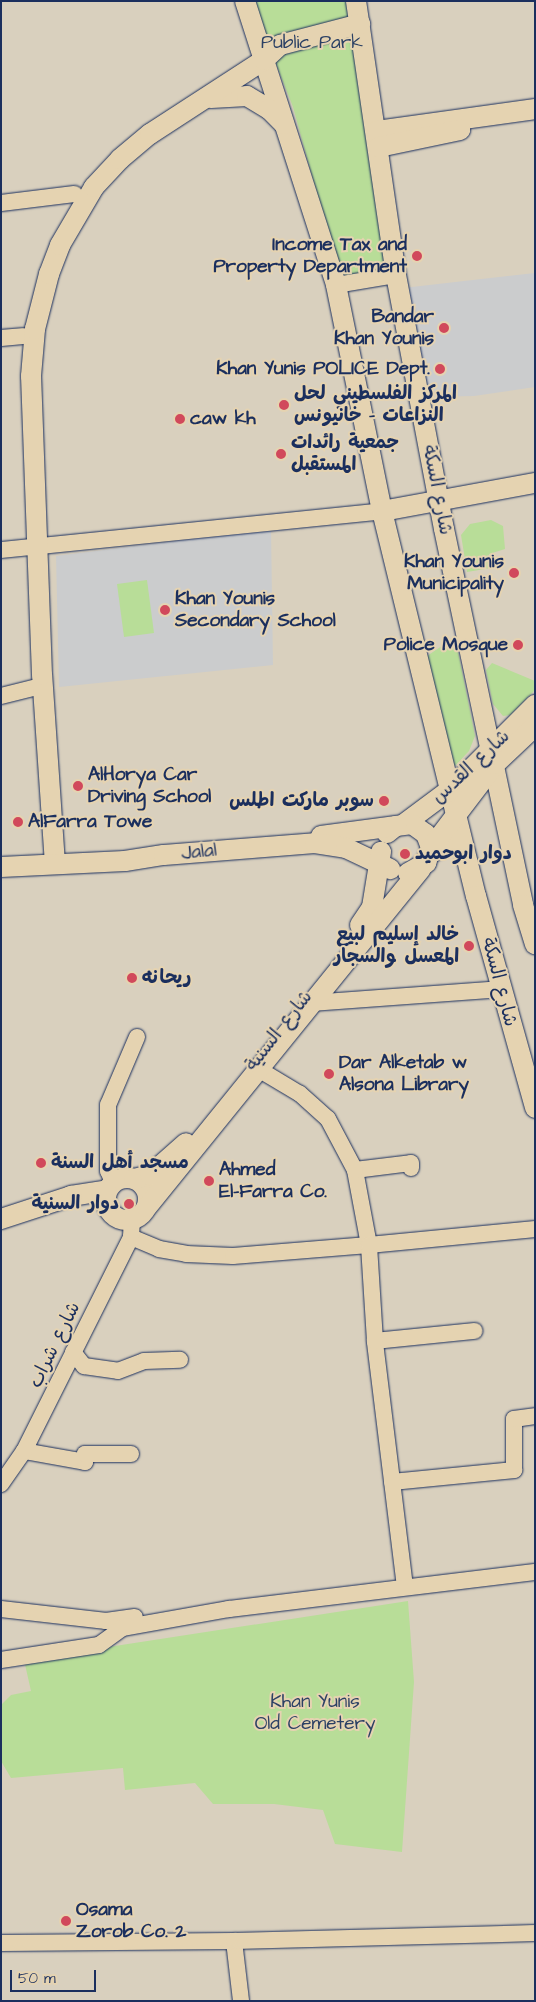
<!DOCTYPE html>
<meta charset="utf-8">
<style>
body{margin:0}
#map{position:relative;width:536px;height:2002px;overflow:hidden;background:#d9d0be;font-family:"Architects Daughter","Playpen Sans Arabic",sans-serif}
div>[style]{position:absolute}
.built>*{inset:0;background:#cbcccd}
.green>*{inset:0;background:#b8dd98}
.roads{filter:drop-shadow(0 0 1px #1b2f5e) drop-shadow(0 0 1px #1b2f5e)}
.minor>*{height:16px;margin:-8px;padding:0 8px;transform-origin:8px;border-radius:8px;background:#e5d3b1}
.major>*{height:20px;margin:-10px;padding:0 10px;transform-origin:10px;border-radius:10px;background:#e5d3b1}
.major>.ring{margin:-10px;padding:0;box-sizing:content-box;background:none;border:20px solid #e5d3b1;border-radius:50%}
.dots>*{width:14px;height:14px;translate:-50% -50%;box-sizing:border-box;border:2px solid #e5d3b1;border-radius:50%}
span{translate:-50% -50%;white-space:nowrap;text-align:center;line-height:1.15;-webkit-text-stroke:4px #e5d3b1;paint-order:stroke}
.park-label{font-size:19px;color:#2b4064}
.poi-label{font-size:19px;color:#1b2f5e;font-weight:700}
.right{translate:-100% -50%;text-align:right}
.left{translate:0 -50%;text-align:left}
.street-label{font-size:19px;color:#1b2f5e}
.frame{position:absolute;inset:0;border:2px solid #1b2f5e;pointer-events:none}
.scale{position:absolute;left:10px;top:1970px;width:86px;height:22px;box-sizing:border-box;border:2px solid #1b2f5e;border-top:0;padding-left:6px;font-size:15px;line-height:18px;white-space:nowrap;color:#1b2f5e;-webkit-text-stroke:4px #e5d3b1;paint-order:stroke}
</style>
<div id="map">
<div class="built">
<i style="clip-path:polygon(535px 273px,535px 387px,474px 396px,427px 397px,403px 288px)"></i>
<i style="clip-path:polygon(271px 529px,273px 665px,59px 687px,56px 556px)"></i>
</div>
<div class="green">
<i style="clip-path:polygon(251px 1px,348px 1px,391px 269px,340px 278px,293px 107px)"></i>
<i style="clip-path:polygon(491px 520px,503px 526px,505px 549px,489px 554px,491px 568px,467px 572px,461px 535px,470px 524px)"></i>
<i style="clip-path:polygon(147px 580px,154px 633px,124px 637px,117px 584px)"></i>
<i style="clip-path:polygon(455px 637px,475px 736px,469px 751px,455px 766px,453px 766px,427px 656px)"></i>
<i style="clip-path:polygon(492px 663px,535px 681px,535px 690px,510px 715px,503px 716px,493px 704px,486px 670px)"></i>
<i style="clip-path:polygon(408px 1601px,414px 1682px,402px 1852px,335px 1844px,323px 1810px,274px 1804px,213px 1804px,195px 1783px,125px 1790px,123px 1768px,11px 1778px,1px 1761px,1px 1705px,11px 1695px,31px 1691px,24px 1660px)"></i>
</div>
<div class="roads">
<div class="minor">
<i style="left:1px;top:203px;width:74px;rotate:-7deg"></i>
<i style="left:336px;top:285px;width:61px;rotate:-9.5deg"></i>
<i style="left:1px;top:338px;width:22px;rotate:-5deg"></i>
<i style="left:1px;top:550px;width:383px;rotate:-5.8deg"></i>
<i style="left:1px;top:696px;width:34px;rotate:-14deg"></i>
<i style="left:430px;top:856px;width:21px;rotate:-31deg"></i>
<i style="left:448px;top:845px;width:9px;rotate:-6deg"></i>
<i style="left:457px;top:844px;width:15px;rotate:48deg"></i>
<i style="left:312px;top:1003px;width:190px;rotate:-4.2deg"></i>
<i style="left:355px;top:1170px;width:56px;rotate:-7.1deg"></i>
<i style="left:411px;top:1163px;width:5px;rotate:90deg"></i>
<i style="left:113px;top:1182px;width:12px;rotate:-114deg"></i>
<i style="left:108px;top:1171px;width:66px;rotate:-90deg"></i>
<i style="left:108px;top:1105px;width:74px;rotate:-66.9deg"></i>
<i style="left:131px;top:1237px;width:30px;rotate:23deg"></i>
<i style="left:159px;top:1249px;width:27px;rotate:10deg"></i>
<i style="left:186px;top:1254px;width:47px;rotate:2.4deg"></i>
<i style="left:233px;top:1256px;width:136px;rotate:-4.6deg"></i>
<i style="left:369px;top:1245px;width:76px;rotate:-100.6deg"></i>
<i style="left:355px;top:1170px;width:58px;rotate:-117.9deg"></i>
<i style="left:328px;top:1119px;width:38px;rotate:-138deg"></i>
<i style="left:300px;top:1094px;width:47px;rotate:-149deg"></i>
<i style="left:375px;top:1341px;width:100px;rotate:-5.8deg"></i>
<i style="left:73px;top:1352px;width:18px;rotate:52deg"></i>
<i style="left:84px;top:1366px;width:34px;rotate:8deg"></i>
<i style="left:118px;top:1371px;width:28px;rotate:-21deg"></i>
<i style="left:144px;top:1361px;width:36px;rotate:-2deg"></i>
<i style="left:24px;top:1451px;width:62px;rotate:10.2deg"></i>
<i style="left:85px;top:1462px;width:8px;rotate:-90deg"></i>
<i style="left:85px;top:1454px;width:46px"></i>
<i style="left:392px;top:1482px;width:123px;rotate:-5.6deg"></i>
<i style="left:514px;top:1470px;width:51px;rotate:-90deg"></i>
<i style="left:514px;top:1419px;width:21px;rotate:-8deg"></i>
<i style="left:1px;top:1484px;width:40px;rotate:-55.1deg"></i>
<i style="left:24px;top:1451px;width:239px;rotate:-63.4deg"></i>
<i style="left:131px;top:1237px;width:17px;rotate:-87deg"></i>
<i style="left:405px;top:1587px;width:248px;rotate:-97deg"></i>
<i style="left:375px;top:1341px;width:96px;rotate:-93.6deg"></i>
<i style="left:369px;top:1245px;width:167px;rotate:-5.5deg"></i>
<i style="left:1px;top:1609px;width:106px;rotate:6.5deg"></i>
<i style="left:106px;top:1621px;width:29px;rotate:-8deg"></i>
<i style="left:1px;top:1660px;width:99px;rotate:-8.7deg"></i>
<i style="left:99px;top:1645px;width:29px;rotate:-36deg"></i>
<i style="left:122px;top:1628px;width:109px;rotate:-10.1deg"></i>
<i style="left:229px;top:1609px;width:308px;rotate:-6.9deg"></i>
<i style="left:234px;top:1941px;width:60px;rotate:83.3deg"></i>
<i style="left:1px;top:1943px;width:233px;rotate:-0.5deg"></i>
<i style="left:234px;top:1941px;width:301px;rotate:-1.5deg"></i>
</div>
<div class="major">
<i style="left:245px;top:1px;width:298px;rotate:72.2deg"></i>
<i style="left:336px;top:285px;width:231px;rotate:78.5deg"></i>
<i style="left:382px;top:511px;width:396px;rotate:76.3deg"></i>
<i style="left:476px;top:896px;width:220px;rotate:74.4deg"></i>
<i style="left:356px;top:1px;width:277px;rotate:81.7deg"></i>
<i style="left:396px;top:275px;width:258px;rotate:79.3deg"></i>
<i style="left:444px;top:529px;width:384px;rotate:78.1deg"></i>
<i style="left:523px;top:905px;width:41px;rotate:72.9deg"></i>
<i style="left:211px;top:98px;width:36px;rotate:-3deg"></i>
<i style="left:247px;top:96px;width:26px;rotate:31deg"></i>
<i style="left:269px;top:109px;width:21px;rotate:45deg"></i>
<i style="left:377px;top:131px;width:160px;rotate:-7.9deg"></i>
<i style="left:379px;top:147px;width:83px;rotate:-11.9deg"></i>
<i style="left:382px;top:511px;width:156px;rotate:-10.4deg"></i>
<i style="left:404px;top:824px;width:59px;rotate:-36.7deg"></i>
<i style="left:451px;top:789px;width:119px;rotate:-45deg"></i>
<i style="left:387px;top:833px;width:11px;rotate:-38deg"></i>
<i style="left:396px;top:826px;width:16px;rotate:-7deg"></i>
<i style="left:412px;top:824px;width:17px;rotate:36deg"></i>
<i style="left:426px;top:834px;width:15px;rotate:70deg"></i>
<i style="left:321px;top:836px;width:76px;rotate:-7.6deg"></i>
<i style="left:55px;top:864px;width:189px;rotate:-93.9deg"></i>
<i style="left:42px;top:675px;width:299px;rotate:-92.1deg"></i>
<i style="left:31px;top:376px;width:47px;rotate:-85.1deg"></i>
<i style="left:35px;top:329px;width:57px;rotate:-75.7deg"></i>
<i style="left:49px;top:274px;width:31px;rotate:-69deg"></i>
<i style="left:60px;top:245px;width:67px;rotate:-59.6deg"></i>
<i style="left:94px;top:187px;width:38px;rotate:-47deg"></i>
<i style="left:120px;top:159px;width:39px;rotate:-40deg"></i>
<i style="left:150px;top:134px;width:136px;rotate:-33deg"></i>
<i style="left:264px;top:60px;width:22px;rotate:-43deg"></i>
<i style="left:280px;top:45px;width:83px;rotate:-14.7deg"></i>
<i style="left:1px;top:867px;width:124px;rotate:-2.8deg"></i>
<i style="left:125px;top:861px;width:39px;rotate:-9deg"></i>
<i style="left:164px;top:855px;width:151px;rotate:-4.5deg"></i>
<i style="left:315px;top:843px;width:31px;rotate:9deg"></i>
<i style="left:346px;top:848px;width:49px;rotate:25.5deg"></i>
<i style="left:408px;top:873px;width:21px;rotate:-29deg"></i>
<i style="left:426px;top:863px;width:16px;rotate:-72deg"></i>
<i style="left:431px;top:848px;width:106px;rotate:-52.7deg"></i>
<i style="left:495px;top:764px;width:55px;rotate:-43.5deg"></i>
<i style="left:360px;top:925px;width:22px;rotate:-56deg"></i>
<i style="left:372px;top:907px;width:56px;rotate:-80.7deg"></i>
<i class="ring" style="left:106px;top:1178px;width:22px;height:22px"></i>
<i style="left:134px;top:1179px;width:16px;rotate:-14deg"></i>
<i style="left:150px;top:1175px;width:48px;rotate:-41.6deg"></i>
<i style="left:147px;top:1207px;width:435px;rotate:-51deg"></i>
<i style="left:1px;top:1219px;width:74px;rotate:-18.2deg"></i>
<i style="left:71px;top:1196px;width:36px;rotate:-9deg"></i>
</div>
</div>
<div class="dots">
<i style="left:417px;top:256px;background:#d1495b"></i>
<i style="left:444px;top:328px;background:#d1495b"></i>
<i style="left:440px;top:369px;background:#d1495b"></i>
<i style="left:284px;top:405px;background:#d1495b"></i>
<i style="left:180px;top:419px;background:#d1495b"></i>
<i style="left:281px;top:454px;background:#d1495b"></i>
<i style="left:514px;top:573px;background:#d1495b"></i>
<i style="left:165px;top:610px;background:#d1495b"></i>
<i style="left:518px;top:645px;background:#d1495b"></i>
<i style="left:78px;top:786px;background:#d1495b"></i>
<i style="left:384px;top:801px;background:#d1495b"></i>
<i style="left:18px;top:822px;background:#d1495b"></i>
<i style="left:405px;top:854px;background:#d1495b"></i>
<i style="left:469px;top:946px;background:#d1495b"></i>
<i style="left:132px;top:978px;background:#d1495b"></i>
<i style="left:329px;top:1074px;background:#d1495b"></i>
<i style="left:41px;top:1163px;background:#d1495b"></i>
<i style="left:209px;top:1181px;background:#d1495b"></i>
<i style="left:129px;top:1204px;background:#d1495b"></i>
<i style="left:66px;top:1921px;background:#d1495b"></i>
</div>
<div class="park-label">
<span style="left:312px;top:43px">Public Park</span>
<span style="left:315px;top:1713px">Khan Yunis<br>Old Cemetery</span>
</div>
<div class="poi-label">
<span class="right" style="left:407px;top:256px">Income Tax and<br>Property Department</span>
<span class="right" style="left:434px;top:328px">Bandar<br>Khan Younis</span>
<span class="right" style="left:430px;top:369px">Khan Yunis POLICE Dept.</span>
<span class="left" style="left:294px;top:405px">المركز الفلسطيني لحل<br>النزاعات - خانيونس</span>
<span class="left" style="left:190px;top:419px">caw kh</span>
<span class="left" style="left:291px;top:454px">جمعية رائدات<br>المستقبل</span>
<span class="right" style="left:504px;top:573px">Khan Younis<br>Municipality</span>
<span class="left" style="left:175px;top:610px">Khan Younis<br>Secondary School</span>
<span class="right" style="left:508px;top:645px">Police Mosque</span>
<span class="left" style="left:88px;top:786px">AlHorya Car<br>Driving School</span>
<span class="right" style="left:374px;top:801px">سوبر ماركت اطلس</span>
<span class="left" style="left:28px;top:822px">AlFarra Towe</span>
<span class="left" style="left:415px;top:854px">دوار ابوحميد</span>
<span class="right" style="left:459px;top:946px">خالد إسليم لبيع<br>المعسل والسجار</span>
<span class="left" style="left:142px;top:978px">ريحانه</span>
<span class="left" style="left:339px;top:1074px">Dar Alketab w<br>Alsona Library</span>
<span class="left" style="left:51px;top:1163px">مسجد أهل السنة</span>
<span class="left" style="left:219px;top:1181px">Ahmed<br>El-Farra Co.</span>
<span class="right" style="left:119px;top:1204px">دوار السنية</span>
<span class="left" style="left:76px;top:1921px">Osama<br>Zorob Co. 2</span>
</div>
<div class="street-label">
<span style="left:437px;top:490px;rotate:79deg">شارع السكة</span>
<span style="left:471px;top:767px;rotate:-43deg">شارع القدس</span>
<span style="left:199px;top:852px;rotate:-5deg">Jalal</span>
<span style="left:499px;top:982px;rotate:75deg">شارع السكة</span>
<span style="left:279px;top:1031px;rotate:-52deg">شارع السنية</span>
<span style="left:55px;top:1345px;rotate:-64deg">شارع شراب</span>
</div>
<div class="frame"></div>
<div class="scale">50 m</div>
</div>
